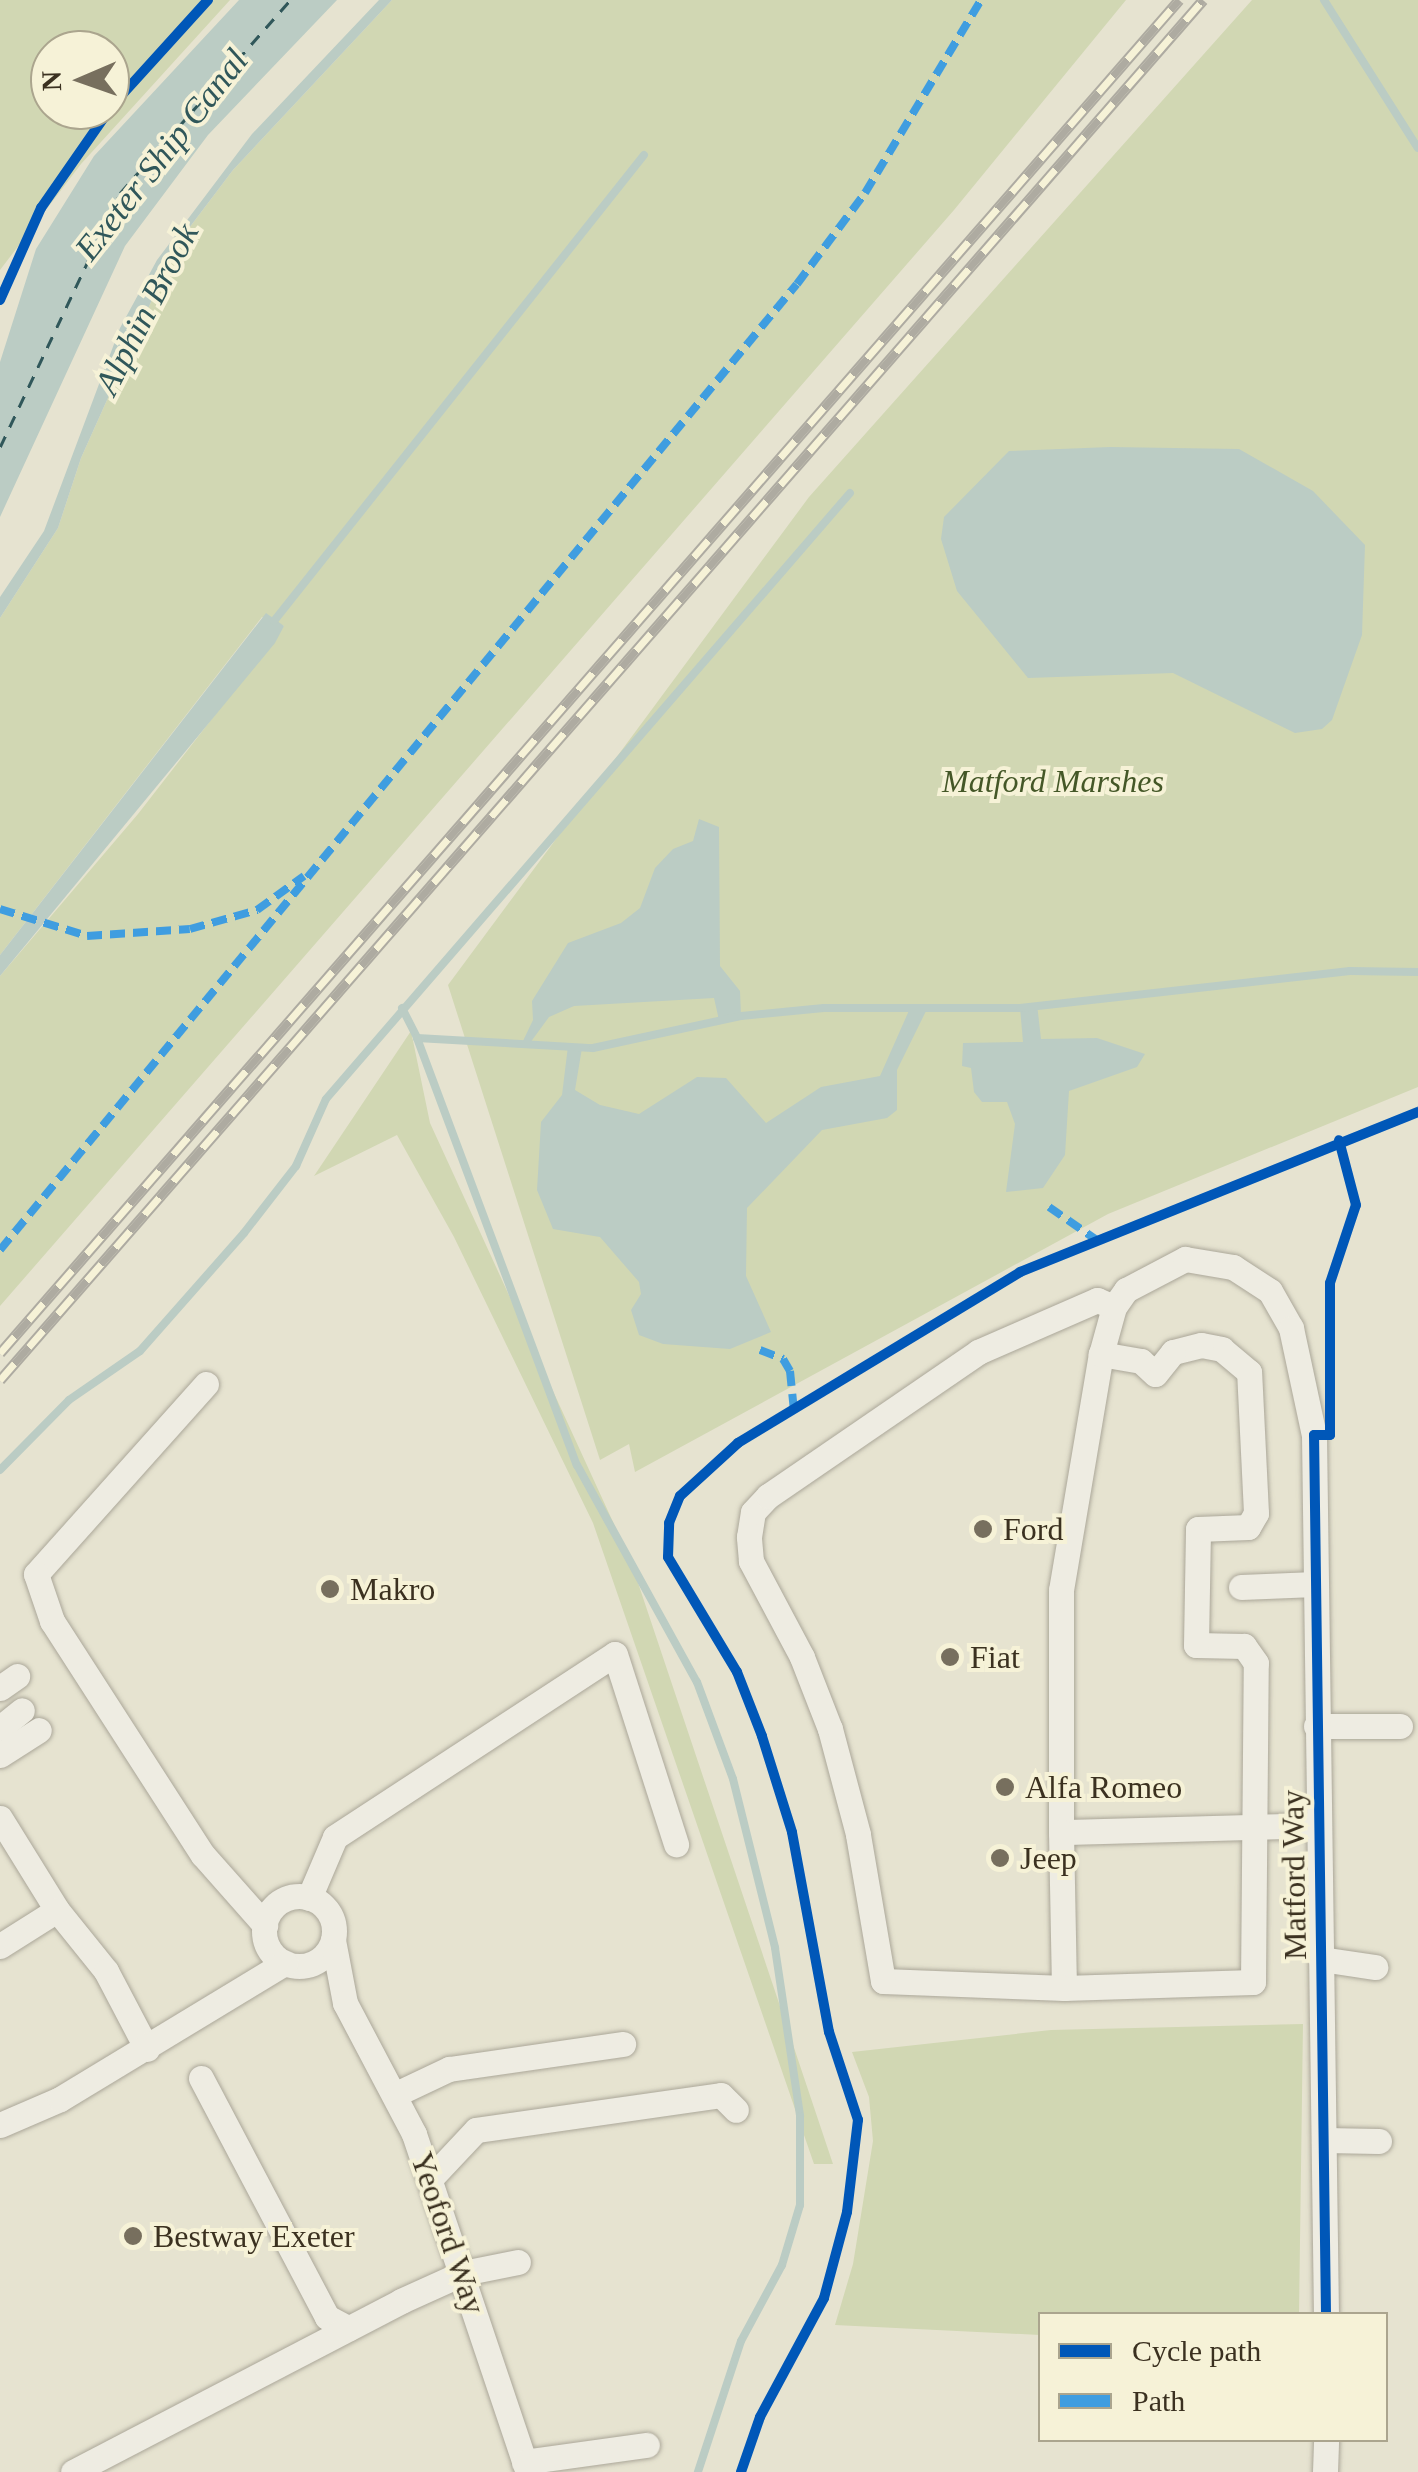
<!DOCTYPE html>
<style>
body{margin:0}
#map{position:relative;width:1418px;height:2472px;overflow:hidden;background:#e6e3d0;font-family:"Times New Roman",serif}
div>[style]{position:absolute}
.green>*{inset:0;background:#d1d7b3}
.water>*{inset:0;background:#bbccc4}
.stream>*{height:8px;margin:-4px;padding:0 4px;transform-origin:4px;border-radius:4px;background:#bbccc4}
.ferry>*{height:2.5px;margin-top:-1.25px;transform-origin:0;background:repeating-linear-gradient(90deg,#30575a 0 12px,transparent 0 22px)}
.roads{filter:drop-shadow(0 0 2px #aba799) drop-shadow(0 0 2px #aba799)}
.minor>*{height:25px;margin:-12.5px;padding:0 12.5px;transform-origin:12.5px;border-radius:12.5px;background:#eeece2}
.minor>.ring{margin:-12.5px;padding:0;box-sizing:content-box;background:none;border:25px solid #eeece2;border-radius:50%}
.rail>*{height:11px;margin-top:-5.5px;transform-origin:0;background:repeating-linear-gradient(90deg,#f6f2d7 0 22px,#aeaba1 0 44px);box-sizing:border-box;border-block:2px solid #aeaba1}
.quiet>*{height:8px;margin-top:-4px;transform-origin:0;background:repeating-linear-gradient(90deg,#3f9de0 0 15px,transparent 0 23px)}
.cycleway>*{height:10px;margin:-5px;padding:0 5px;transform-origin:5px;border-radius:5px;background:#0057b8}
.dots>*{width:28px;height:28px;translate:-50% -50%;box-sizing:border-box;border:5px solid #f6f2d7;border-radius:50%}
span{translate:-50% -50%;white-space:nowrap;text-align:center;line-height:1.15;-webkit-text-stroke:8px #f6f2d7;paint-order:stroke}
.park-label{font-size:32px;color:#445727;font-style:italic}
.poi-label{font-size:32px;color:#3b3120}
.left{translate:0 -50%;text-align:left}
.street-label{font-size:32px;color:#3b3120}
.water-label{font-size:35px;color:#30575a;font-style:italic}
.legend{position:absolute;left:1038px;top:2312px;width:350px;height:130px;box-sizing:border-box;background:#f6f2d7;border:2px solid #aba58e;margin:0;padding:12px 18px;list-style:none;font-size:30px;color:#3b3120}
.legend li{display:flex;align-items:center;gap:20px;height:50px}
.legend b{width:50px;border:2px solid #aba58e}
.north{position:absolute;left:30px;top:30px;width:100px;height:100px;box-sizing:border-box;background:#f6f2d7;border:2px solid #aba58e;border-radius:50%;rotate:268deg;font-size:28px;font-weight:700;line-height:40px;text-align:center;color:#3b3120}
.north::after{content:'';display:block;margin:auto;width:35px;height:45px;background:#776f5e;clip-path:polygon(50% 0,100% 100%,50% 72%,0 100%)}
</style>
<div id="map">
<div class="green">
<i style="clip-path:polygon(evenodd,0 0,230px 0,81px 164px,0 270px,0 0,50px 50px,110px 50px,110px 110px,50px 110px,50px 50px)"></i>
<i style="clip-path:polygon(392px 0,1126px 0,954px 210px,0 1306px,0 976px,138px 814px,284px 626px,262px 617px,0 955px,0 618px,58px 528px,81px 458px,177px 244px,233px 170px)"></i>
<i style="clip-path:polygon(1252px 0,1418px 0,1418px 1087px,1108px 1214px,635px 1472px,629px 1444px,600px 1460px,448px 985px,809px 497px)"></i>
<i style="clip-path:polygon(411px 1031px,430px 1123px,630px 1559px,833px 2164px,814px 2164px,593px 1523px,454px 1237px,397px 1135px,314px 1176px)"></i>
<i style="clip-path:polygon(1303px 2024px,1299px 2314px,1040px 2314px,1040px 2335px,835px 2325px,853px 2264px,873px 2141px,869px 2097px,852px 2052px,1051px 2030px)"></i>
</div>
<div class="water">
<i style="clip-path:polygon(239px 0,337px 0,208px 135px,125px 246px,0 517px,0 362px,36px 249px,94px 156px)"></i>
<i style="clip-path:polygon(379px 0,392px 0,233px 170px,177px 244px,81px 458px,58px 528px,0 618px,0 597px,44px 531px,120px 328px,157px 260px,252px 134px)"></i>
<i style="clip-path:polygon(1110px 447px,1239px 449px,1313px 491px,1365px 545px,1362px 635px,1332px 720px,1322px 729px,1295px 733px,1173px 673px,1028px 678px,957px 591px,941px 539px,944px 517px,1009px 451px)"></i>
<i style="clip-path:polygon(266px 613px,284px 626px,275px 643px,0 976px,0 955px)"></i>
<i style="clip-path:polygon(699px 819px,719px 827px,720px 966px,740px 991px,741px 1016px,719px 1020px,714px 998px,574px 1006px,549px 1017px,530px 1043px,522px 1043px,533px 1020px,532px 1001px,568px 943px,621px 923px,640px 908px,655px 868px,673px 849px,693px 841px)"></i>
<i style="clip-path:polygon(1037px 1004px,1041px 1039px,1097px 1038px,1145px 1054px,1137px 1067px,1069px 1091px,1065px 1155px,1043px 1188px,1006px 1192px,1015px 1124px,1007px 1102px,982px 1102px,974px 1092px,971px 1068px,962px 1066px,963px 1043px,1023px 1042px,1020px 1008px)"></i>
<i style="clip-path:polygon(929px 1005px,897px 1070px,897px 1110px,887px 1118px,822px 1130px,747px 1208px,746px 1276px,771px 1332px,730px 1349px,663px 1344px,639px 1335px,631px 1310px,641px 1294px,639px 1282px,600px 1237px,553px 1229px,537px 1190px,541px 1122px,562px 1095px,568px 1046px,582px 1048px,575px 1090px,600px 1105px,639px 1114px,697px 1077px,726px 1078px,766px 1123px,821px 1087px,880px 1076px,911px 1006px)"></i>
</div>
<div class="stream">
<i style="left:1324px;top:0;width:175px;rotate:57.6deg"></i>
<i style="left:274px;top:621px;width:595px;rotate:-51.55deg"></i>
<i style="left:402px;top:1008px;width:34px;rotate:63deg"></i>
<i style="left:417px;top:1038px;width:176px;rotate:3.3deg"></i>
<i style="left:593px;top:1048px;width:151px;rotate:-12.2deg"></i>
<i style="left:741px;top:1016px;width:83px;rotate:-5.5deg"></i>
<i style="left:824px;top:1008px;width:196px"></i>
<i style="left:1020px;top:1008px;width:332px;rotate:-6.4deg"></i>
<i style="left:1350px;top:971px;width:68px;rotate:0.8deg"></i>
<i style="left:417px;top:1038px;width:456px;rotate:69.5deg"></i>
<i style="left:577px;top:1465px;width:248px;rotate:61.1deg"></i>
<i style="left:697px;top:1682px;width:103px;rotate:69.6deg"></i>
<i style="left:733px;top:1779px;width:174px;rotate:76deg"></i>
<i style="left:775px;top:1948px;width:170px;rotate:81.5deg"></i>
<i style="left:800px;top:2116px;width:89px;rotate:90deg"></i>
<i style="left:800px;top:2205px;width:63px;rotate:106.7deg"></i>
<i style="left:782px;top:2265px;width:86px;rotate:118.3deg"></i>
<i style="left:741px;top:2341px;width:138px;rotate:108.2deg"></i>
<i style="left:0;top:1470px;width:98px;rotate:-45.4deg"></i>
<i style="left:69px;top:1400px;width:86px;rotate:-34.6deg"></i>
<i style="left:140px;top:1351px;width:157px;rotate:-48.6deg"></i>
<i style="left:244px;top:1233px;width:85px;rotate:-52.2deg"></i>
<i style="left:296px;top:1166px;width:73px;rotate:-65.9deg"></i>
<i style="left:326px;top:1099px;width:801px;rotate:-49.15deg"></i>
</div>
<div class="ferry">
<i style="left:0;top:447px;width:281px;rotate:-64.7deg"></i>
<i style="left:120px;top:193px;width:257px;rotate:-48.6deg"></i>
</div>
<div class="roads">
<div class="minor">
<i style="left:206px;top:1384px;width:255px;rotate:131.8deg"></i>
<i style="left:36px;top:1574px;width:50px;rotate:71.2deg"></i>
<i style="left:52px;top:1621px;width:278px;rotate:57.2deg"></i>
<i style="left:203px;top:1855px;width:94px;rotate:48.5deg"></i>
<i style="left:1241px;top:1587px;width:74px;rotate:-2.3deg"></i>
<i style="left:0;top:1688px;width:21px;rotate:-35deg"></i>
<i style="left:1316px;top:1726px;width:84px"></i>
<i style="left:0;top:1728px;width:28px;rotate:-39deg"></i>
<i style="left:0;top:1755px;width:46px;rotate:-32.7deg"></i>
<i style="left:0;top:1818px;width:108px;rotate:58.2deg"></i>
<i style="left:57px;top:1910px;width:78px;rotate:51.2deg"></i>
<i style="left:106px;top:1971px;width:88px;rotate:62.3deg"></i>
<i style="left:1318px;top:1825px;width:257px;rotate:178.4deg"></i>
<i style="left:1061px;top:1832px;width:242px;rotate:-90deg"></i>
<i style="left:1061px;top:1590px;width:239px;rotate:-80.4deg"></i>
<i style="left:1101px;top:1354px;width:49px;rotate:-74.5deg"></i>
<i style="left:1114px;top:1307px;width:21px;rotate:-55deg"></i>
<i style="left:1126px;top:1290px;width:67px;rotate:-27.7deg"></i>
<i style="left:1185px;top:1259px;width:49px;rotate:9.5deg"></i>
<i style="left:1233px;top:1267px;width:44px;rotate:33deg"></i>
<i style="left:1270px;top:1291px;width:43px;rotate:60.4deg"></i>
<i style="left:1291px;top:1328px;width:109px;rotate:77.9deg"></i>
<i style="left:1314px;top:1435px;width:879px;rotate:89.22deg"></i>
<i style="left:1061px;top:1832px;width:156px;rotate:88.9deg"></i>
<i style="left:1064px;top:1988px;width:189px;rotate:-1.8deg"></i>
<i style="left:1253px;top:1982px;width:319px;rotate:-89.5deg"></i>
<i style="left:1256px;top:1663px;width:21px;rotate:-125deg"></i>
<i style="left:1244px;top:1646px;width:48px;rotate:-178.8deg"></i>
<i style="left:1196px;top:1645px;width:116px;rotate:-89deg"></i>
<i style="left:1198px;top:1529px;width:50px;rotate:-2.3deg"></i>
<i style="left:1248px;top:1527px;width:16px;rotate:-60deg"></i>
<i style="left:1256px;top:1513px;width:141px;rotate:-92.8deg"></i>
<i style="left:1249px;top:1372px;width:35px;rotate:-140deg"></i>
<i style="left:1222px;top:1349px;width:21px;rotate:-169deg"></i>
<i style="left:1201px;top:1345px;width:29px;rotate:166deg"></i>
<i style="left:1173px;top:1352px;width:28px;rotate:129deg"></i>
<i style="left:1155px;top:1374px;width:19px;rotate:-137deg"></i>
<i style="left:1141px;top:1361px;width:41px;rotate:-170.1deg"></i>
<i class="ring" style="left:264px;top:1896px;width:45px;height:45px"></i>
<i style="left:309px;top:1898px;width:66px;rotate:-66.9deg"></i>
<i style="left:335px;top:1837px;width:334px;rotate:-33.2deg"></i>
<i style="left:615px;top:1654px;width:200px;rotate:72.2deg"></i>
<i style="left:333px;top:1940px;width:64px;rotate:79.2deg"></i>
<i style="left:345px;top:2003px;width:148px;rotate:62.2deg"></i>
<i style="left:414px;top:2134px;width:357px;rotate:71.4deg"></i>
<i style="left:0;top:1946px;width:67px;rotate:-32.3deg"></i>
<i style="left:1321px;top:1959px;width:55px;rotate:8.4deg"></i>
<i style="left:1064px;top:1988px;width:181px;rotate:-177.8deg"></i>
<i style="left:883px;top:1981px;width:149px;rotate:-99.7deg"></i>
<i style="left:858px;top:1834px;width:109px;rotate:-104.9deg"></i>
<i style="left:830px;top:1729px;width:77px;rotate:-111.3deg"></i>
<i style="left:802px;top:1657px;width:109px;rotate:-118deg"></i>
<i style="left:751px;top:1561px;width:24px;rotate:-95deg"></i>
<i style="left:749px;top:1537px;width:25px;rotate:-81deg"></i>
<i style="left:753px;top:1512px;width:22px;rotate:-47deg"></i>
<i style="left:768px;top:1496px;width:255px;rotate:-34.4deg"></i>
<i style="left:978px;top:1352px;width:130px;rotate:-23.6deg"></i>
<i style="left:1097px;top:1300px;width:18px;rotate:22deg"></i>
<i style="left:201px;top:2078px;width:270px;rotate:62.2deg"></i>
<i style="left:327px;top:2317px;width:24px;rotate:28deg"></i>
<i style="left:396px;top:2094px;width:59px;rotate:-25.3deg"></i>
<i style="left:449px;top:2069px;width:176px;rotate:-8.2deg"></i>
<i style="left:0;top:2125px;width:65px;rotate:-23.4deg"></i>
<i style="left:60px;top:2099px;width:263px;rotate:-31.2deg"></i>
<i style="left:1324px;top:2140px;width:55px;rotate:1deg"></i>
<i style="left:430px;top:2179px;width:67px;rotate:-46.8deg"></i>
<i style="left:476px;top:2130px;width:247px;rotate:-8.1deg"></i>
<i style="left:721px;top:2095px;width:21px;rotate:45deg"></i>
<i style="left:524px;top:2462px;width:124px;rotate:-7.9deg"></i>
<i style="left:73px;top:2472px;width:370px;rotate:-27.5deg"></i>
<i style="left:401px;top:2301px;width:68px;rotate:-24.3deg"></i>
<i style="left:463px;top:2273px;width:56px;rotate:-11.3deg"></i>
<i style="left:1325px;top:2472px;width:32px;rotate:-88deg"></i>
</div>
</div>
<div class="rail">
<i style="left:0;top:1353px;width:1795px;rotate:-48.93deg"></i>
<i style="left:0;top:1380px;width:1831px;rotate:-48.92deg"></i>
</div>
<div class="quiet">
<i style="left:0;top:909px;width:91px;rotate:17.2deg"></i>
<i style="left:87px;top:936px;width:103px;rotate:-3.9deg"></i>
<i style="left:190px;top:929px;width:70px;rotate:-15.8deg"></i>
<i style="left:257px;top:910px;width:58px;rotate:-35.9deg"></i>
<i style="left:1049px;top:1207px;width:63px;rotate:34.7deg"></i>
<i style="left:0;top:1250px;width:1252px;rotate:-50.48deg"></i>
<i style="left:797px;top:284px;width:114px;rotate:-53.2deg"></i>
<i style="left:865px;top:193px;width:225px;rotate:-59deg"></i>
<i style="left:760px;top:1350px;width:25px;rotate:21deg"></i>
<i style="left:783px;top:1359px;width:14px;rotate:60deg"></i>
<i style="left:790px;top:1371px;width:40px;rotate:84.3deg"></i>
</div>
<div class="cycleway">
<i style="left:110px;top:108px;width:146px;rotate:-47.8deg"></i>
<i style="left:0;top:300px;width:101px;rotate:-66deg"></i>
<i style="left:41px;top:208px;width:119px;rotate:-55.2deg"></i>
<i style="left:1326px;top:2314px;width:879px;rotate:-90.78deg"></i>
<i style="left:1314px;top:1435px;width:16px"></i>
<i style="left:1330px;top:1435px;width:152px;rotate:-90deg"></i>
<i style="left:1330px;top:1283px;width:82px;rotate:-71.6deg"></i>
<i style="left:1356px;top:1205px;width:67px;rotate:-104.7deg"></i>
<i style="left:741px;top:2472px;width:58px;rotate:-70.9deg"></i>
<i style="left:760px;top:2417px;width:135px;rotate:-61.7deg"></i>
<i style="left:824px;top:2298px;width:89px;rotate:-75deg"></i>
<i style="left:847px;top:2212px;width:93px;rotate:-83.2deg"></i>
<i style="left:858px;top:2120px;width:93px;rotate:-108.2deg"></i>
<i style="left:829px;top:2032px;width:203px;rotate:-100.5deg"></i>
<i style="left:792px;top:1832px;width:101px;rotate:-107.4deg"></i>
<i style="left:762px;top:1736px;width:69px;rotate:-111.3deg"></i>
<i style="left:737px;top:1672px;width:134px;rotate:-121deg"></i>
<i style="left:668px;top:1557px;width:34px;rotate:-88deg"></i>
<i style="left:669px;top:1523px;width:29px;rotate:-68deg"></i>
<i style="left:680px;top:1496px;width:79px;rotate:-42.4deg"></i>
<i style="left:738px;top:1443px;width:330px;rotate:-31.2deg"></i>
<i style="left:1020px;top:1272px;width:429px;rotate:-21.9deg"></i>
</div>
<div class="dots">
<i style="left:983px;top:1529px;background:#776f5e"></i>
<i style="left:330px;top:1589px;background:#776f5e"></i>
<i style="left:950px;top:1657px;background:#776f5e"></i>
<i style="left:1005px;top:1787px;background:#776f5e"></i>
<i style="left:1000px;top:1858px;background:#776f5e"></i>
<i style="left:133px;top:2236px;background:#776f5e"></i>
</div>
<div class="park-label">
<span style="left:1053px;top:781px">Matford Marshes</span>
</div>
<div class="poi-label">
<span class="left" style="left:1003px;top:1529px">Ford</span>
<span class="left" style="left:350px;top:1589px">Makro</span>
<span class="left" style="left:970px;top:1657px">Fiat</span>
<span class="left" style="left:1025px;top:1787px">Alfa Romeo</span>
<span class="left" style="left:1020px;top:1858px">Jeep</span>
<span class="left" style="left:153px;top:2236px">Bestway Exeter</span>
</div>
<div class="street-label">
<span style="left:1294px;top:1875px;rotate:-91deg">Matford Way</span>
<span style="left:448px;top:2233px;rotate:71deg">Yeoford Way</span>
</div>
<div class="water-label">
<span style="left:162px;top:155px;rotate:-52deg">Exeter Ship Canal</span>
<span style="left:147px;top:309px;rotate:-63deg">Alphin Brook</span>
</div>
<ul class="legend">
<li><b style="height:12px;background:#0057b8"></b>Cycle path</li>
<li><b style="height:12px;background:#3f9de0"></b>Path</li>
</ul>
<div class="north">N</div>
</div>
